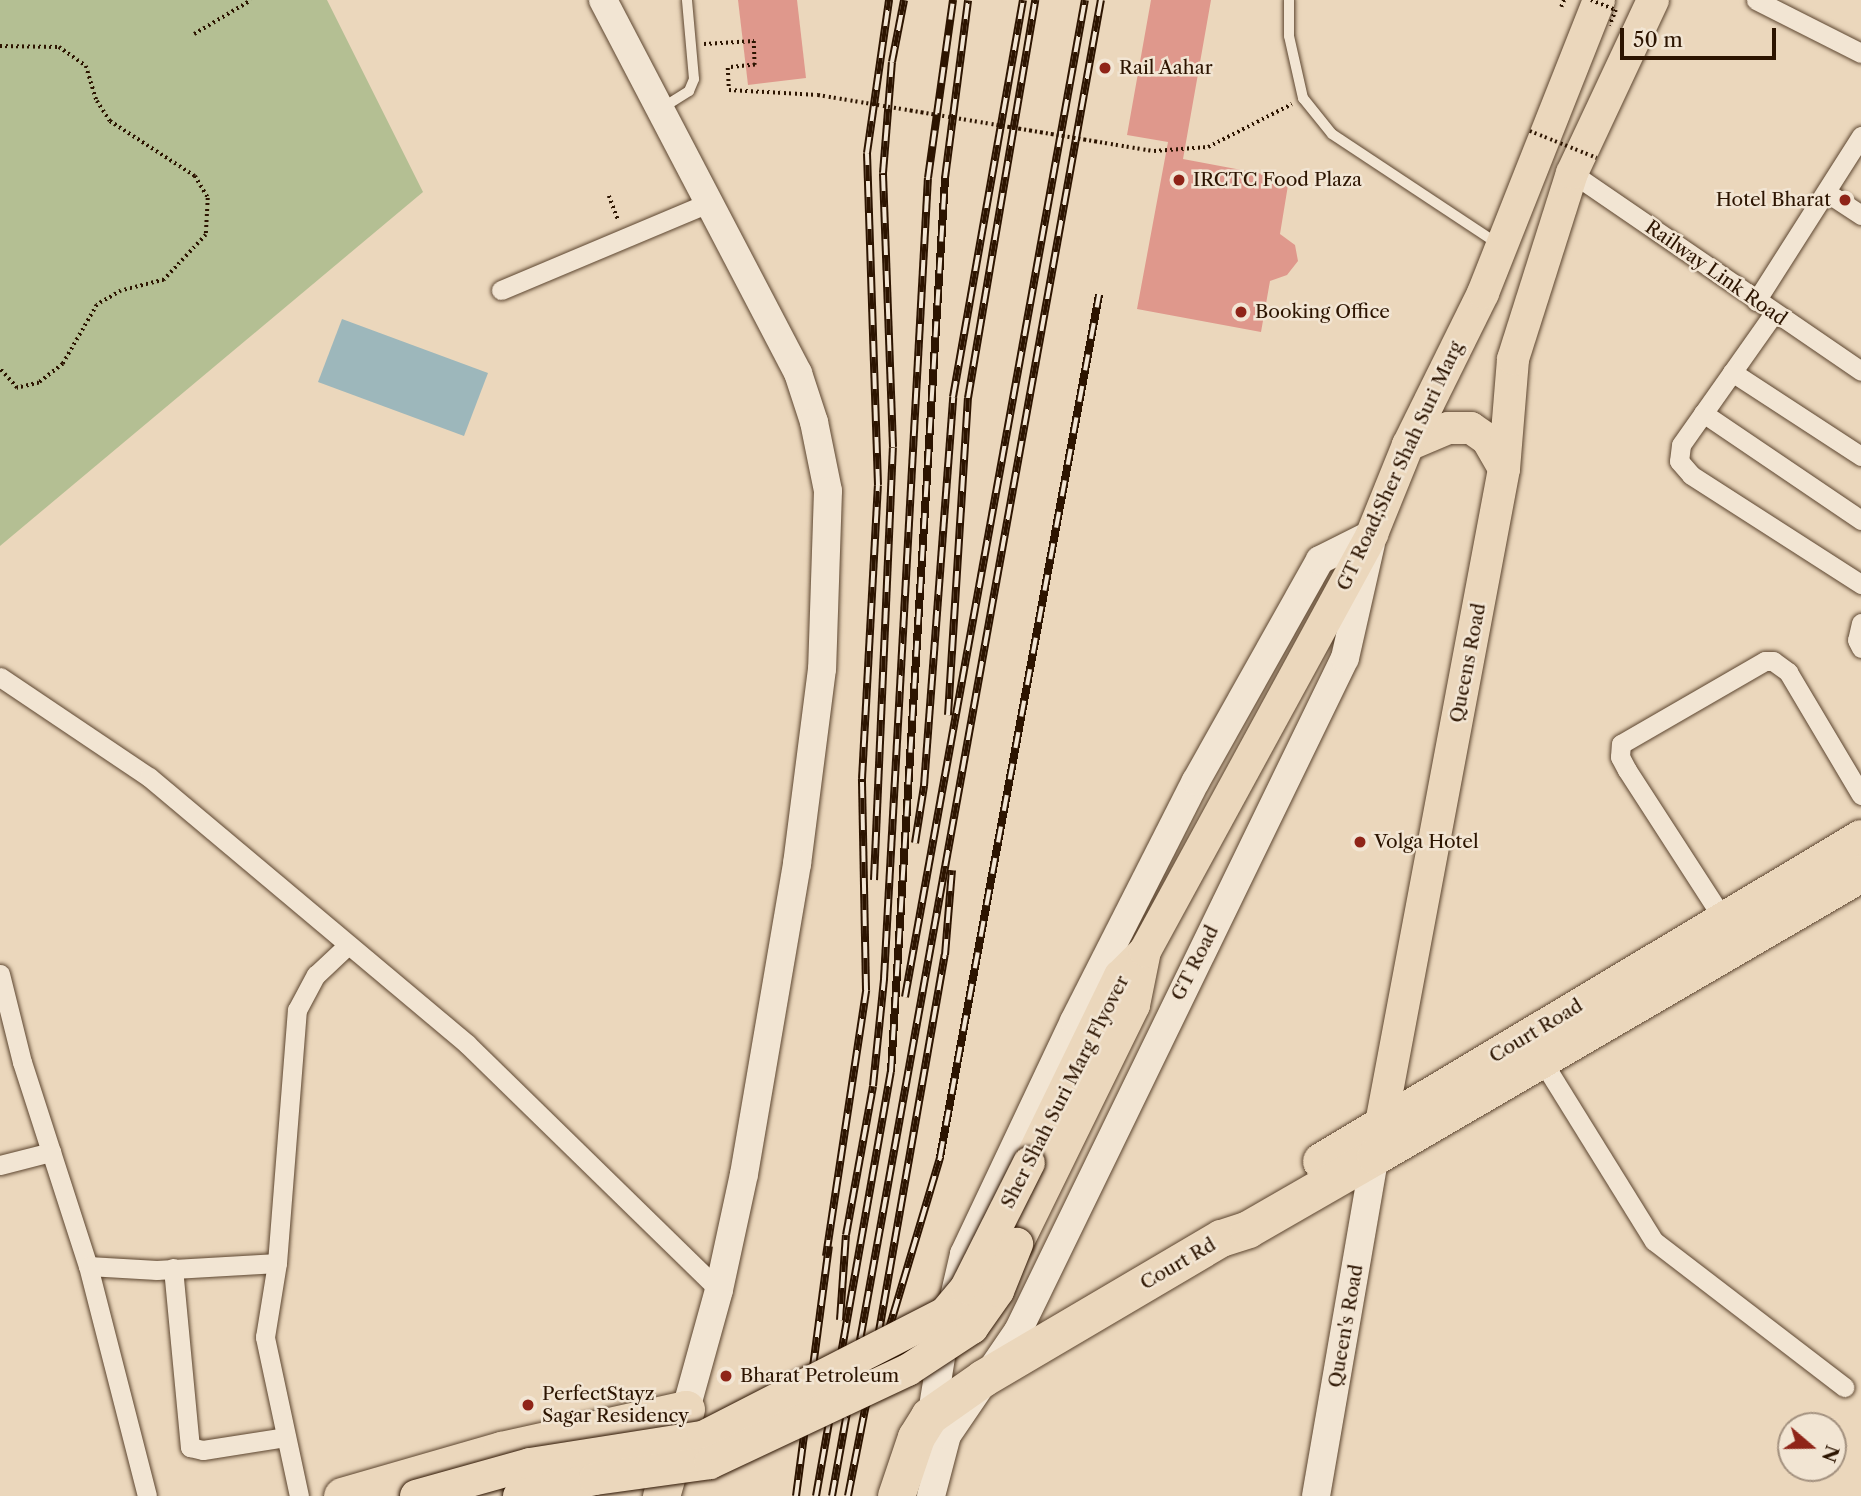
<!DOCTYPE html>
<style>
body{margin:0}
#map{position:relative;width:1861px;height:1496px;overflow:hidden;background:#ebd7bc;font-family:"Libre Caslon Text",serif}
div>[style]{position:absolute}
.green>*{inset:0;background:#b4bf93}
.water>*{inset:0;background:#9db7bb}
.building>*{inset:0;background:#df988c}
.path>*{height:3.5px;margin-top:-1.75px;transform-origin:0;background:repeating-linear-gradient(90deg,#2c1400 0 2px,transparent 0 5.5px)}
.roads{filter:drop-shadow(0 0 2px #5c452f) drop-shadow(0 0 2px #5c452f)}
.lane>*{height:10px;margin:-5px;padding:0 5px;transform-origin:5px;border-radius:5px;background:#f2e5d3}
.street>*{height:19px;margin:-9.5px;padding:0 9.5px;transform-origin:9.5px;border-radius:9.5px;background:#f2e5d3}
.secondary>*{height:28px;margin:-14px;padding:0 14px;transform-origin:14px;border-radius:14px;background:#f2e5d3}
.primary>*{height:32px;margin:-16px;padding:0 16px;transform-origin:16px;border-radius:16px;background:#ebd7bc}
.highway>*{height:37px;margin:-18.5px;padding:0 18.5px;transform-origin:18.5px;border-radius:18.5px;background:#ebd7bc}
.rail>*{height:8px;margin-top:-4px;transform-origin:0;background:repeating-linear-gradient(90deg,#f2e5d3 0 16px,#2c1400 0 32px);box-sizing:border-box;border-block:2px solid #2c1400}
.path-bridge>*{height:3.5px;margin-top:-1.75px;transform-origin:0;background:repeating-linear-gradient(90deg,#2c1400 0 2px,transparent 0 5.5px)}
.bridges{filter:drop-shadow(0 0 2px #2c1400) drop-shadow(0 0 2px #2c1400)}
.primary-bridge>*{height:32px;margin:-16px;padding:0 16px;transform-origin:16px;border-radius:16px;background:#ebd7bc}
.dots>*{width:19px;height:19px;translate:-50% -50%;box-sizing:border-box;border:4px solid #f2e5d3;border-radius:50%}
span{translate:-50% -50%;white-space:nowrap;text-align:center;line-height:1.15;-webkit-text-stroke:5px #f2e5d3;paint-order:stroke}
.poi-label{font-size:19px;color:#2c1400}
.left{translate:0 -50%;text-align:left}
.right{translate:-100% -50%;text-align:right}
.street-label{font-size:19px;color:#2c1400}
.north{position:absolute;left:1777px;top:1412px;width:70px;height:70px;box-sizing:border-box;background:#f2e5d3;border:2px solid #a3917f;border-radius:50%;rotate:110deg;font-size:19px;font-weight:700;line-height:28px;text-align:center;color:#2c1400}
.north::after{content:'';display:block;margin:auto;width:24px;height:32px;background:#8f2418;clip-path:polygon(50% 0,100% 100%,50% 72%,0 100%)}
.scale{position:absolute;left:1620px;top:28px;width:156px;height:32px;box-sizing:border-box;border:4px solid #2c1400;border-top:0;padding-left:9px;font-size:21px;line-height:24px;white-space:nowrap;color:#2c1400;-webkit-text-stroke:5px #f2e5d3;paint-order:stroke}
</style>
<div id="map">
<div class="green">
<i style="clip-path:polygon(0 0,327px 0,423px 192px,0 546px)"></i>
</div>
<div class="water">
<i style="clip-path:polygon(342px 319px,488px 373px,464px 436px,318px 382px)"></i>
</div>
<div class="building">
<i style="clip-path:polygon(738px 0,797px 0,806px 78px,748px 85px)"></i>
<i style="clip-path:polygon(1151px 0,1211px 0,1183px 159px,1289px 179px,1280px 234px,1295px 245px,1298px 261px,1287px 275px,1270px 281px,1261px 332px,1137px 309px,1168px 142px,1127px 135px)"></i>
</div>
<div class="path">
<i style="left:1561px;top:7px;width:8px;rotate:-67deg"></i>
<i style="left:194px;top:34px;width:66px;rotate:-30.8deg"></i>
<i style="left:704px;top:44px;width:50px;rotate:-3.4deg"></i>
<i style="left:754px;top:41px;width:24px;rotate:88deg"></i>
<i style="left:755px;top:65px;width:27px;rotate:174deg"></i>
<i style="left:728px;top:68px;width:22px;rotate:87deg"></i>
<i style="left:729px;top:90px;width:89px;rotate:3.2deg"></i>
<i style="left:0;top:46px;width:59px;rotate:1deg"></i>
<i style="left:59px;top:47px;width:33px;rotate:35deg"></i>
<i style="left:86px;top:66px;width:37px;rotate:73deg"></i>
<i style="left:97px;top:101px;width:24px;rotate:57deg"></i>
<i style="left:110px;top:121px;width:101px;rotate:32.9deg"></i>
<i style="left:195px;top:176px;width:26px;rotate:59deg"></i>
<i style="left:208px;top:198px;width:37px;rotate:93deg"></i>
<i style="left:206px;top:235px;width:62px;rotate:133deg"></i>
<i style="left:164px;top:280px;width:44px;rotate:165.7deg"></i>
<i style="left:121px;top:291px;width:28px;rotate:150deg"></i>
<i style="left:97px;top:305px;width:68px;rotate:120deg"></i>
<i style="left:63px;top:364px;width:31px;rotate:142deg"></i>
<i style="left:39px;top:383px;width:23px;rotate:167deg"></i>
<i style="left:17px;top:388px;width:25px;rotate:-132deg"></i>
<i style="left:1154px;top:151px;width:54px;rotate:-4.2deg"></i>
<i style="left:1208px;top:147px;width:94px;rotate:-27.1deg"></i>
<i style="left:609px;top:196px;width:26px;rotate:69deg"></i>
</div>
<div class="roads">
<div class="lane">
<i style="left:1289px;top:0;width:36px;rotate:90deg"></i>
<i style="left:1289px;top:36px;width:64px;rotate:77.3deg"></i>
<i style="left:1303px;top:98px;width:46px;rotate:51.1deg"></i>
<i style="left:1332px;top:134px;width:199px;rotate:33.5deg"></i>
<i style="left:662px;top:108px;width:32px;rotate:-32deg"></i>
<i style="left:689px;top:91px;width:13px;rotate:-67deg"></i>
<i style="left:694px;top:79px;width:79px;rotate:-95.1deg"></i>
</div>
<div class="street">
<i style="left:1756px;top:0;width:118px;rotate:26.8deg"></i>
<i style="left:1572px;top:173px;width:350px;rotate:34.4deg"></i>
<i style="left:1826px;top:192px;width:42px;rotate:33.3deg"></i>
<i style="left:501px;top:290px;width:225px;rotate:-22.8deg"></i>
<i style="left:1756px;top:301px;width:196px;rotate:-57.5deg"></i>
<i style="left:1774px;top:313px;width:161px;rotate:125.2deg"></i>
<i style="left:1681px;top:445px;width:16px;rotate:97deg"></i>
<i style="left:1679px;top:461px;width:18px;rotate:49deg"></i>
<i style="left:1691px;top:475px;width:202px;rotate:32.7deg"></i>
<i style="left:1732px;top:372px;width:154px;rotate:33.1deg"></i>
<i style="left:1703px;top:413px;width:191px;rotate:34.1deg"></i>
<i style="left:1861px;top:623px;width:17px;rotate:103deg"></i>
<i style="left:1857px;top:640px;width:9px;rotate:63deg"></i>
<i style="left:0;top:677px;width:179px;rotate:33.9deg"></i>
<i style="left:149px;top:777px;width:415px;rotate:40deg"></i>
<i style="left:467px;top:1044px;width:352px;rotate:44.3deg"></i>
<i style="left:1724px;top:920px;width:179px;rotate:-122.9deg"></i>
<i style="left:1627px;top:770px;width:15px;rotate:-118deg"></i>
<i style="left:1620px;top:757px;width:13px;rotate:-86deg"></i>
<i style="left:1621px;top:744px;width:166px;rotate:-30deg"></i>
<i style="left:1765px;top:661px;width:8px"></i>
<i style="left:1773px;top:661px;width:19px;rotate:36deg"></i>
<i style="left:1788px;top:672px;width:143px;rotate:59.3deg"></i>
<i style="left:0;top:974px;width:91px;rotate:76deg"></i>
<i style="left:22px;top:1062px;width:214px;rotate:72.1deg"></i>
<i style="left:88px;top:1266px;width:237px;rotate:75.6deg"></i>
<i style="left:1541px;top:1059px;width:214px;rotate:58.2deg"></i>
<i style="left:1654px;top:1241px;width:240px;rotate:37.5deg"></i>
<i style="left:0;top:1165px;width:53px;rotate:-14.3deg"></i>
<i style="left:88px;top:1266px;width:69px;rotate:3.3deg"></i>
<i style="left:157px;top:1270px;width:120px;rotate:-3.3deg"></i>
<i style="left:173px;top:1268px;width:180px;rotate:84.6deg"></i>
<i style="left:190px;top:1447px;width:13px;rotate:13deg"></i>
<i style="left:203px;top:1450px;width:83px;rotate:-9deg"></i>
<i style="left:299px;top:1496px;width:163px;rotate:-102.1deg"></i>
<i style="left:265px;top:1337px;width:75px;rotate:-80.8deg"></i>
<i style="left:277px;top:1263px;width:254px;rotate:-85.5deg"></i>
<i style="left:297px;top:1010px;width:40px;rotate:-62deg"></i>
<i style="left:316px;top:975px;width:44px;rotate:-43.2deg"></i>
</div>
<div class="secondary">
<i style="left:603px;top:0;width:421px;rotate:62.4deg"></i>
<i style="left:798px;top:373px;width:52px;rotate:71.9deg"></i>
<i style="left:814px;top:422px;width:70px;rotate:78.5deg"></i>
<i style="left:828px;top:491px;width:178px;rotate:91.9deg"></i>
<i style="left:822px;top:669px;width:197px;rotate:97.3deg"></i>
<i style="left:797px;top:864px;width:314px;rotate:99.7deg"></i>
<i style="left:744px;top:1174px;width:119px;rotate:102.2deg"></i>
<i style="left:719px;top:1290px;width:123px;rotate:105.5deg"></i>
<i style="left:955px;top:1293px;width:40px;rotate:-77deg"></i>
<i style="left:964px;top:1254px;width:258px;rotate:-64.7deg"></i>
<i style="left:1074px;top:1021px;width:269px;rotate:-63.1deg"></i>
<i style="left:1196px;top:781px;width:253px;rotate:-60.7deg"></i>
<i style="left:1320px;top:560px;width:58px;rotate:-26.6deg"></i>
<i style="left:932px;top:1413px;width:81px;rotate:-80.8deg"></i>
<i style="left:931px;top:1496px;width:63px;rotate:-75.3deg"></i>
<i style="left:947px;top:1435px;width:126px;rotate:-55.7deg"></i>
<i style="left:1018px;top:1331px;width:748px;rotate:-64.09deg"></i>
<i style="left:1345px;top:658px;width:117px;rotate:-77.2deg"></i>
<i style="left:1316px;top:1496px;width:345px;rotate:-80.2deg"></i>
</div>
<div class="primary">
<i style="left:1408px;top:445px;width:43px;rotate:-23deg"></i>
<i style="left:1448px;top:428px;width:23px"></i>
<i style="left:1471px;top:428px;width:19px;rotate:35deg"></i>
<i style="left:1487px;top:439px;width:34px;rotate:60deg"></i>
<i style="left:1377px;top:1145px;width:688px;rotate:-79.36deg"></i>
<i style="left:1504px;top:469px;width:110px;rotate:-85.3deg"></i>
<i style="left:1513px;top:359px;width:195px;rotate:-72.4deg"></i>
<i style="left:1572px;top:173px;width:191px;rotate:-64.9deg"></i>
<i style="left:1029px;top:1163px;width:208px;rotate:-64.1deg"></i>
<i style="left:1120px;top:976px;width:34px;rotate:-45deg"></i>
<i style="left:1017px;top:1244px;width:266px;rotate:-63.9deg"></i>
<i style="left:1134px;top:1005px;width:55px;rotate:-78.5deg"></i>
<i style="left:1145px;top:951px;width:475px;rotate:-61.4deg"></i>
<i style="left:1372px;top:534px;width:96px;rotate:-68deg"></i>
<i style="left:1408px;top:445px;width:169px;rotate:-63.7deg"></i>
<i style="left:1483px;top:293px;width:315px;rotate:-68.4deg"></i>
</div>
<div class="highway">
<i style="left:1321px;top:1161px;width:629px;rotate:-30.89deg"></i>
<i style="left:342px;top:1496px;width:166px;rotate:-16.1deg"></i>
<i style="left:501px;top:1450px;width:189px;rotate:-12.5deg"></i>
<i style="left:686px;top:1409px;width:91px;rotate:106deg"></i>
<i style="left:896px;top:1496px;width:62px;rotate:-71.3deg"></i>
<i style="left:916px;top:1437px;width:25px;rotate:-58deg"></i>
<i style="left:929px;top:1416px;width:66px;rotate:-35.1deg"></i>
<i style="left:983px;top:1378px;width:276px;rotate:-30.5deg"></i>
<i style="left:1221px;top:1238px;width:28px;rotate:-18deg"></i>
<i style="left:1248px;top:1229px;width:146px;rotate:-29.9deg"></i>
<i style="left:1375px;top:1156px;width:562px;rotate:-30.21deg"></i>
</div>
</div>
<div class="rail">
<i style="left:948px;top:715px;width:318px;rotate:-86.4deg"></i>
<i style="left:968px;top:398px;width:404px;rotate:-80.4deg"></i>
<i style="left:915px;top:843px;width:58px;rotate:-81deg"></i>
<i style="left:924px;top:786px;width:390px;rotate:-85.7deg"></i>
<i style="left:953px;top:397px;width:403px;rotate:-80deg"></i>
<i style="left:874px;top:880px;width:433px;rotate:-87.5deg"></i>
<i style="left:893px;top:447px;width:274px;rotate:-92.1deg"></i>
<i style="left:883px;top:173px;width:111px;rotate:-85.4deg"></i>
<i style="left:892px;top:62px;width:63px;rotate:-79deg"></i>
<i style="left:905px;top:997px;width:1013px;rotate:-79.77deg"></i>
<i style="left:826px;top:1256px;width:269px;rotate:-81.4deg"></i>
<i style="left:866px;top:990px;width:211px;rotate:-91.1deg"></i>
<i style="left:862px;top:779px;width:294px;rotate:-86.9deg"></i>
<i style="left:878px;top:485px;width:332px;rotate:-91.9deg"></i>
<i style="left:867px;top:153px;width:155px;rotate:-81.8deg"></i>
<i style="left:840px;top:1320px;width:85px;rotate:-86deg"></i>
<i style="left:846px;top:1235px;width:151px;rotate:-79.7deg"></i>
<i style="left:873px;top:1086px;width:108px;rotate:-84.1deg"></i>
<i style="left:884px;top:979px;width:802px;rotate:-86.86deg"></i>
<i style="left:928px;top:178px;width:180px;rotate:-82deg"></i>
<i style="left:878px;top:1337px;width:388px;rotate:-80.1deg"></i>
<i style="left:945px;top:955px;width:85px;rotate:-85.3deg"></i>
<i style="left:866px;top:1406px;width:260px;rotate:-73.4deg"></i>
<i style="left:940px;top:1157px;width:877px;rotate:-79.55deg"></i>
<i style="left:796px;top:1496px;width:252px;rotate:-82.5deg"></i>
<i style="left:816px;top:1496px;width:431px;rotate:-80deg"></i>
<i style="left:891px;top:1072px;width:896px;rotate:-86.54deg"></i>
<i style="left:945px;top:178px;width:179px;rotate:-82.6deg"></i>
<i style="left:832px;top:1496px;width:1520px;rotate:-79.81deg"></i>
<i style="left:848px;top:1496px;width:99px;rotate:-78.9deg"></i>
</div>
<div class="path-bridge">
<i style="left:1591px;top:0;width:27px;rotate:22deg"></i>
<i style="left:1616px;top:10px;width:17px;rotate:111deg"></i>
<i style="left:818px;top:95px;width:341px;rotate:9.5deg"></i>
<i style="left:1530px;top:131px;width:72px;rotate:21.9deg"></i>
</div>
<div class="bridges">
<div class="primary-bridge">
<i style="left:416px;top:1496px;width:118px;rotate:-15.7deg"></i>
<i style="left:530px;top:1464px;width:175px;rotate:-8.9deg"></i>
<i style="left:703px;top:1437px;width:272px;rotate:-27.1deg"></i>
<i style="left:945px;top:1313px;width:33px;rotate:-50deg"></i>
<i style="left:966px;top:1288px;width:140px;rotate:-63.3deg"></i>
<i style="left:519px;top:1496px;width:78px;rotate:-12.6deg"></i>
<i style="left:595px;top:1479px;width:116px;rotate:-7.9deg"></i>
<i style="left:710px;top:1463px;width:219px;rotate:-25.2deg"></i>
<i style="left:908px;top:1370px;width:77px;rotate:-33.3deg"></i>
<i style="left:972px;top:1328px;width:45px;rotate:-54.9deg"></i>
<i style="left:998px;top:1291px;width:51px;rotate:-68deg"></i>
</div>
</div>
<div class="dots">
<i style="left:1105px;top:68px;background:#8f2418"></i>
<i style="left:1179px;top:180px;background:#8f2418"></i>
<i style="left:1845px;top:200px;background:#8f2418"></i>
<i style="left:1241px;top:312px;background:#8f2418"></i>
<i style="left:1360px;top:842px;background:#8f2418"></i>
<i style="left:726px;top:1376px;background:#8f2418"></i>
<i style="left:528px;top:1405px;background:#8f2418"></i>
</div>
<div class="poi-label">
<span class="left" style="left:1119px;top:68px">Rail Aahar</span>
<span class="left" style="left:1193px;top:180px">IRCTC Food Plaza</span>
<span class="right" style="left:1831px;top:200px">Hotel Bharat</span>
<span class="left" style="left:1255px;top:312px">Booking Office</span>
<span class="left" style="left:1374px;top:842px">Volga Hotel</span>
<span class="left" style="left:740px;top:1376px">Bharat Petroleum</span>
<span class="left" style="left:542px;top:1405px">PerfectStayz<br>Sagar Residency</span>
</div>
<div class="street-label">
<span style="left:1716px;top:273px;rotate:35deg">Railway Link Road</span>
<span style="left:1400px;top:466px;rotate:-65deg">GT Road;Sher Shah Suri Marg</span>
<span style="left:1468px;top:663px;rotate:-79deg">Queens Road</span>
<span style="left:1195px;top:963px;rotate:-63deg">GT Road</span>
<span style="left:1536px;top:1031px;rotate:-31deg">Court Road</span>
<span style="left:1065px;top:1092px;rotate:-63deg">Sher Shah Suri Marg Flyover</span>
<span style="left:1178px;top:1264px;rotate:-30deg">Court Rd</span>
<span style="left:1346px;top:1326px;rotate:-80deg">Queen's Road</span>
</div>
<div class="north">N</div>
<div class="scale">50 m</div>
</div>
